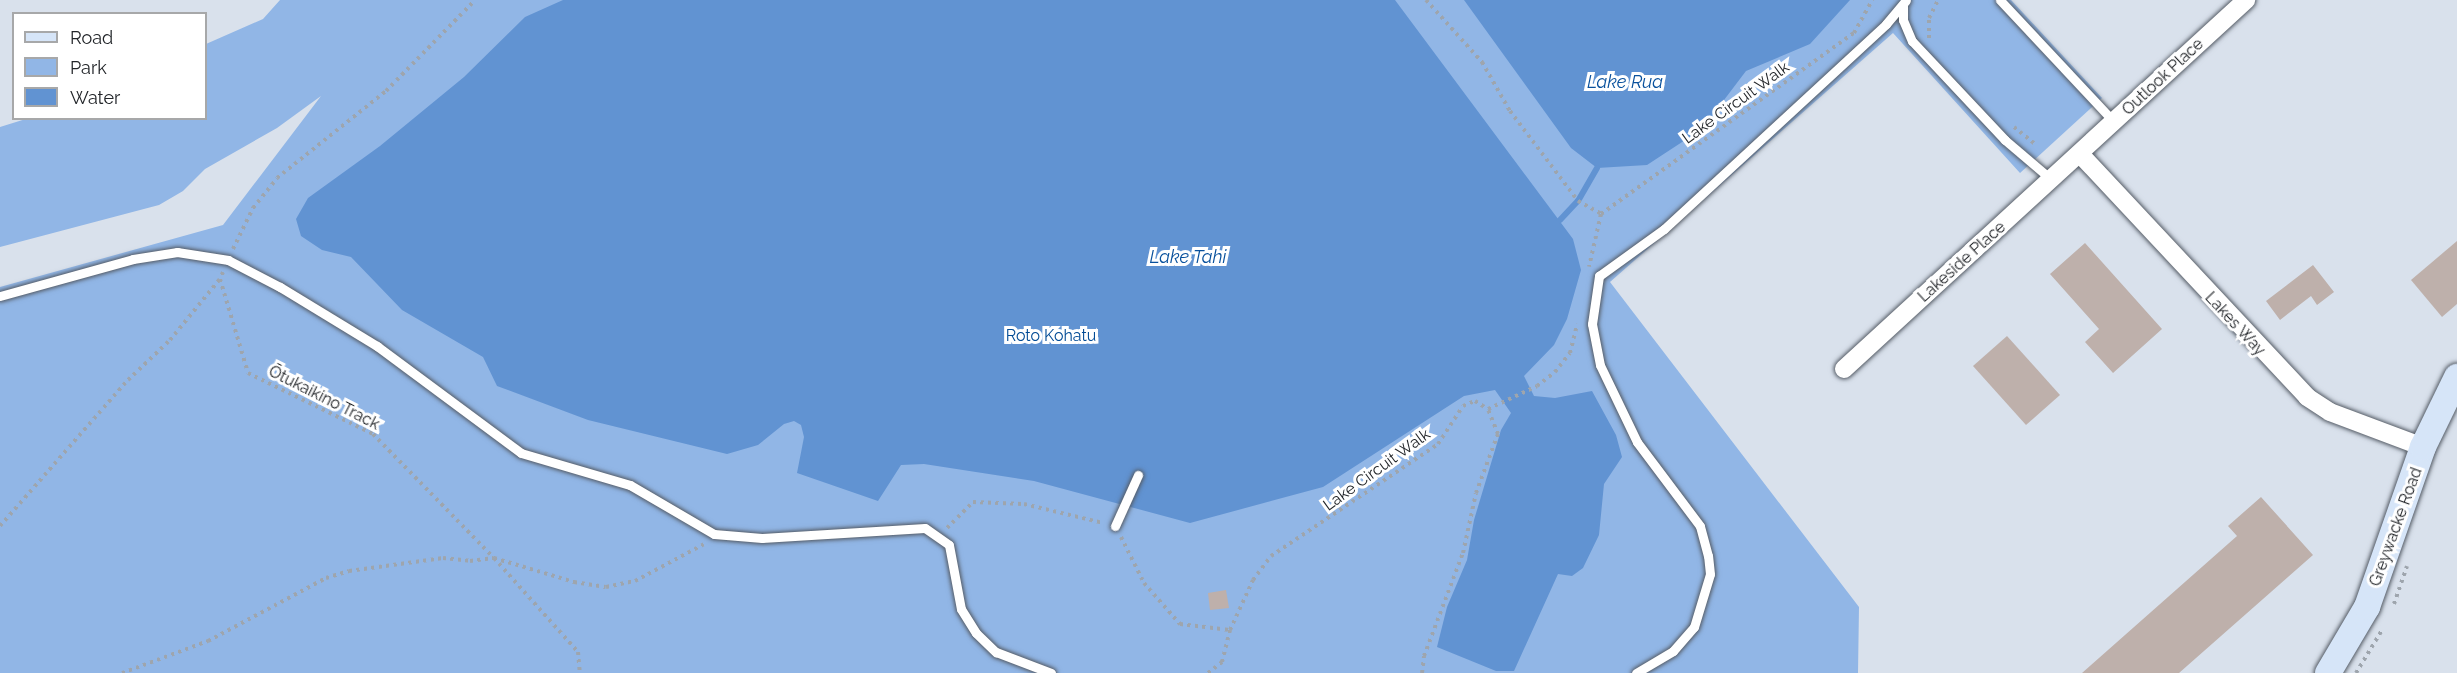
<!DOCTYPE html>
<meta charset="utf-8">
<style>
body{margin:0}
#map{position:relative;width:2457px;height:673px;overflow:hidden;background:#d9e1ec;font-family:Raleway,sans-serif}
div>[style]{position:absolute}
.green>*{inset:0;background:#91b6e6}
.water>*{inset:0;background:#6193d2}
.stream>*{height:6px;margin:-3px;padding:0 3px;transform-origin:3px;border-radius:3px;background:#6193d2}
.building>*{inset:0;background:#beb0ab}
.path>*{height:4px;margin-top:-2px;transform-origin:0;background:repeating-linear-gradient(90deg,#9ea5ad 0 3px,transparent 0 7.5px)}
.roads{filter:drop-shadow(0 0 2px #555c66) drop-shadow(0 0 2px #555c66)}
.lane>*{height:9px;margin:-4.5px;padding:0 4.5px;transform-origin:4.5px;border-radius:4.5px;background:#fff}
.street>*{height:18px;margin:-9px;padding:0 9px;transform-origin:9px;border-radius:9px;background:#fff}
.secondary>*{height:26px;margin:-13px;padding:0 13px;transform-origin:13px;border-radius:13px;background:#d6e5f8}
span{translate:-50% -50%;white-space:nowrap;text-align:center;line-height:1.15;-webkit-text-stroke:6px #fff;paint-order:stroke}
.street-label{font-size:16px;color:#222529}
.park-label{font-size:16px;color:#004a95}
.water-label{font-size:18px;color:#09519d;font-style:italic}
.legend{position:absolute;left:12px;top:12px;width:195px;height:108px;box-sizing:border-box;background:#fff;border:2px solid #a7a8a9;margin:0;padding:8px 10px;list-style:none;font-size:18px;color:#222529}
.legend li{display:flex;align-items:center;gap:12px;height:30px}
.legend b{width:30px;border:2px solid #a7a8a9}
</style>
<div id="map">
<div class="green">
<i style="clip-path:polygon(280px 0,2011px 0,2102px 98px,2020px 173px,1893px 33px,1610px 282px,1859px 607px,1858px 673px,0 673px,0 287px,223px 225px,321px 96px,277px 128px,205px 169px,183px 191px,159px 205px,0 247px,0 127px,29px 118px,206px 118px,206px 44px,263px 19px)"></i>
</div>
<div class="water">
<i style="clip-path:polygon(563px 0,1395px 0,1573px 239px,1581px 270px,1567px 319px,1554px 345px,1524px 376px,1534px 396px,1555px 398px,1592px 391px,1616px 435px,1622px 457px,1604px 484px,1599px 535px,1583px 568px,1572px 576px,1558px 574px,1514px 671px,1496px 671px,1437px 647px,1447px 607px,1467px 560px,1474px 520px,1501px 430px,1511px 413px,1495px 390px,1464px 396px,1323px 487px,1190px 523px,1034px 481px,924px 464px,901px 465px,878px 501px,797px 473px,804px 437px,801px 425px,794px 421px,784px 424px,758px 445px,727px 454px,588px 420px,497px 386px,483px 357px,402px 310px,351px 257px,322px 250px,301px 236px,296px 219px,308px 198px,380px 146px,464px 77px,525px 17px)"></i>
<i style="clip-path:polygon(1464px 0,1850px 0,1810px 44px,1746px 71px,1702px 129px,1647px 165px,1597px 168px,1571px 148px)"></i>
</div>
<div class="stream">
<i style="left:1560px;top:220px;width:26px;rotate:-47deg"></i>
<i style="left:1578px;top:201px;width:38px;rotate:-60deg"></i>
</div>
<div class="building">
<i style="clip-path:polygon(2457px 241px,2457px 304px,2442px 317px,2411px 280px)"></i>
<i style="clip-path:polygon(2085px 243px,2162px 329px,2113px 373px,2085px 342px,2099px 329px,2050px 274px)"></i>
<i style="clip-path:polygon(2313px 265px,2334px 292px,2317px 305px,2311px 296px,2280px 320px,2266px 301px)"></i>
<i style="clip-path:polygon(2007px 336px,2060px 395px,2026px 425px,1973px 366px)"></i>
<i style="clip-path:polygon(2261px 497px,2313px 555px,2179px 673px,2082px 673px,2237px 536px,2228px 526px)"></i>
<i style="clip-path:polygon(1226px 590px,1229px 608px,1210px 610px,1208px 593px)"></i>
</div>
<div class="path">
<i style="left:1426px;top:0;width:84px;rotate:47.9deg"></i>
<i style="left:1482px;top:62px;width:56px;rotate:60.3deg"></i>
<i style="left:1510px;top:111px;width:113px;rotate:52.9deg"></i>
<i style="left:1578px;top:201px;width:26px;rotate:29deg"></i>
<i style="left:1601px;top:214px;width:54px;rotate:102.8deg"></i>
<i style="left:1929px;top:38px;width:20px;rotate:-90deg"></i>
<i style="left:1929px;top:18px;width:20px;rotate:-63deg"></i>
<i style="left:2014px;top:127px;width:28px;rotate:39deg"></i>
<i style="left:1601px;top:214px;width:311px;rotate:-35.6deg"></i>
<i style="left:1854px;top:33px;width:38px;rotate:-61deg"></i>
<i style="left:233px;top:249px;width:46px;rotate:-64deg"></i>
<i style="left:253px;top:208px;width:38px;rotate:-51deg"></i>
<i style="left:277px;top:178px;width:139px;rotate:-38.6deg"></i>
<i style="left:386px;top:91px;width:127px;rotate:-45.6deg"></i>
<i style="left:223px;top:272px;width:8px;rotate:113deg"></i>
<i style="left:220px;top:279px;width:98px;rotate:73.4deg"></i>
<i style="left:248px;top:373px;width:139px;rotate:26deg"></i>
<i style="left:373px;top:434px;width:173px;rotate:45.7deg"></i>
<i style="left:494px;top:558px;width:126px;rotate:48.2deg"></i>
<i style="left:578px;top:652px;width:21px;rotate:85deg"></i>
<i style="left:1488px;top:409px;width:54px;rotate:-25.1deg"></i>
<i style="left:1537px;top:386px;width:23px;rotate:-38deg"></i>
<i style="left:1555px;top:372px;width:24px;rotate:-52deg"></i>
<i style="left:1570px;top:353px;width:30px;rotate:-76deg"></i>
<i style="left:0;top:526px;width:194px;rotate:-48.8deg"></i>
<i style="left:128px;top:380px;width:58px;rotate:-43.6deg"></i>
<i style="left:170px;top:340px;width:79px;rotate:-50.7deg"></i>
<i style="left:947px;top:528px;width:37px;rotate:-45deg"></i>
<i style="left:973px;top:502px;width:51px;rotate:2.2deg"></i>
<i style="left:1024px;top:504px;width:81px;rotate:13.5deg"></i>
<i style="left:1121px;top:537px;width:51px;rotate:63.4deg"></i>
<i style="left:1144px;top:583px;width:55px;rotate:48.7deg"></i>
<i style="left:1180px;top:624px;width:50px;rotate:6.8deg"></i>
<i style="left:2394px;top:604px;width:40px;rotate:-71.1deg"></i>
<i style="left:122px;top:673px;width:92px;rotate:-20.4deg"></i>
<i style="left:208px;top:641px;width:134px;rotate:-28.1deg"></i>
<i style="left:326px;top:578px;width:24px;rotate:-17deg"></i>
<i style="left:349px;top:571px;width:95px;rotate:-7.9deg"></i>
<i style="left:443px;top:558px;width:27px;rotate:6deg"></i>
<i style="left:470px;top:561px;width:24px;rotate:-7deg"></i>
<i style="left:494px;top:558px;width:84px;rotate:16.7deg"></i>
<i style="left:574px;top:582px;width:32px;rotate:9deg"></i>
<i style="left:606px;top:587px;width:30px;rotate:-12deg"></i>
<i style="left:635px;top:581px;width:78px;rotate:-28.2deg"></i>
<i style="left:1208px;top:673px;width:18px;rotate:-38deg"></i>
<i style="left:1222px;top:662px;width:33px;rotate:-76deg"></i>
<i style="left:1230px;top:630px;width:55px;rotate:-65.3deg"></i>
<i style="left:1253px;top:580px;width:30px;rotate:-53deg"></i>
<i style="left:1271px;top:556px;width:201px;rotate:-33.8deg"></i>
<i style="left:1438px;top:444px;width:45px;rotate:-56.7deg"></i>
<i style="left:1463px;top:406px;width:13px;rotate:-23deg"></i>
<i style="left:1475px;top:401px;width:15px;rotate:32deg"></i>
<i style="left:1422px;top:673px;width:17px;rotate:-83deg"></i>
<i style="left:1424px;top:656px;width:110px;rotate:-69.3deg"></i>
<i style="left:1463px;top:553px;width:61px;rotate:-77.8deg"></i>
<i style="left:1476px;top:493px;width:63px;rotate:-69.6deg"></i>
<i style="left:1498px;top:434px;width:27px;rotate:-112deg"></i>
<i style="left:2356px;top:673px;width:50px;rotate:-58.8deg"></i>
</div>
<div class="roads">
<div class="lane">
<i style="left:2000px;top:0;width:167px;rotate:46.9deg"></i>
<i style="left:1903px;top:5px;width:15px;rotate:90deg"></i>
<i style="left:1903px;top:20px;width:23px;rotate:67deg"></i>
<i style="left:1912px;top:41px;width:136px;rotate:46.8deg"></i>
<i style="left:2005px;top:140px;width:62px;rotate:40.4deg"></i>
<i style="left:0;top:296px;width:138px;rotate:-15.5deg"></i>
<i style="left:133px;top:259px;width:45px;rotate:-9deg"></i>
<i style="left:177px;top:252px;width:52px;rotate:8.9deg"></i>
<i style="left:228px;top:260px;width:59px;rotate:27.4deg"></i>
<i style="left:280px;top:287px;width:114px;rotate:31.3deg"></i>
<i style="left:377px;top:346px;width:179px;rotate:36.6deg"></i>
<i style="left:521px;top:453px;width:114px;rotate:16.4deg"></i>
<i style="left:630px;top:485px;width:97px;rotate:30.3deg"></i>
<i style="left:714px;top:534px;width:48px;rotate:4.8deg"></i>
<i style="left:762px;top:538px;width:163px;rotate:-3.5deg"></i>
<i style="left:925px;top:528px;width:29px;rotate:35deg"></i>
<i style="left:949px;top:545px;width:65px;rotate:79.4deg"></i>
<i style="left:961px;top:609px;width:28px;rotate:58deg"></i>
<i style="left:976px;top:633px;width:28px;rotate:44deg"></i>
<i style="left:996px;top:652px;width:59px;rotate:20.9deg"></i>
<i style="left:1115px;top:526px;width:56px;rotate:-65.7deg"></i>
<i style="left:1636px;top:673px;width:43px;rotate:-30.7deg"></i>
<i style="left:1673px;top:651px;width:32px;rotate:-49deg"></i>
<i style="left:1694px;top:627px;width:55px;rotate:-73.2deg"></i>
<i style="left:1710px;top:574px;width:18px;rotate:-96deg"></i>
<i style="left:1708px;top:556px;width:31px;rotate:-105deg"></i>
<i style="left:1700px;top:526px;width:105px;rotate:-126.9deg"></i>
<i style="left:1637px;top:442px;width:85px;rotate:-115.7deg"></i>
<i style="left:1600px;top:365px;width:42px;rotate:-101deg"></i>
<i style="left:1592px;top:324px;width:49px;rotate:-81.7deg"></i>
<i style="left:1599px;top:276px;width:80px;rotate:-35.9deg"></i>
<i style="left:1664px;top:229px;width:302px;rotate:-42.7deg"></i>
<i style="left:1886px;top:24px;width:31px;rotate:-50deg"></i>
</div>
<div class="street">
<i style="left:2080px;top:154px;width:333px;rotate:46.9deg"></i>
<i style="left:2307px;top:397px;width:27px;rotate:33deg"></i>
<i style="left:2330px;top:412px;width:99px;rotate:20.6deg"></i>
<i style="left:1844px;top:369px;width:546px;rotate:-42.55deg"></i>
</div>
<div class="secondary">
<i style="left:2328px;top:673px;width:77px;rotate:-59.4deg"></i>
<i style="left:2367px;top:607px;width:170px;rotate:-70.7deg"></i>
<i style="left:2423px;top:447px;width:78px;rotate:-64.1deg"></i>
</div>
</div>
<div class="street-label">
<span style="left:2163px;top:77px;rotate:-43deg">Outlook Place</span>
<span style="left:1736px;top:103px;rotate:-36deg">Lake Circuit Walk</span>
<span style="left:1962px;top:262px;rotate:-42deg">Lakeside Place</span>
<span style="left:2235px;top:324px;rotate:47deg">Lakes Way</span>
<span style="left:324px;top:398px;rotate:27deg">Ōtukaikino Track</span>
<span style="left:1377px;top:470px;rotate:-36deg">Lake Circuit Walk</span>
<span style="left:2396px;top:527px;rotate:-70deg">Greywacke Road</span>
</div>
<div class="park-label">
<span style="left:1051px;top:336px">Roto Kohatu</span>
</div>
<div class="water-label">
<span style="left:1625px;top:82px">Lake Rua</span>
<span style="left:1188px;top:257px">Lake Tahi</span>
</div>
<ul class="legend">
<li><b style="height:8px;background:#d6e5f8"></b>Road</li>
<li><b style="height:16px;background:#91b6e6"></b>Park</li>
<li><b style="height:16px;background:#6193d2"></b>Water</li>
</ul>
</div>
